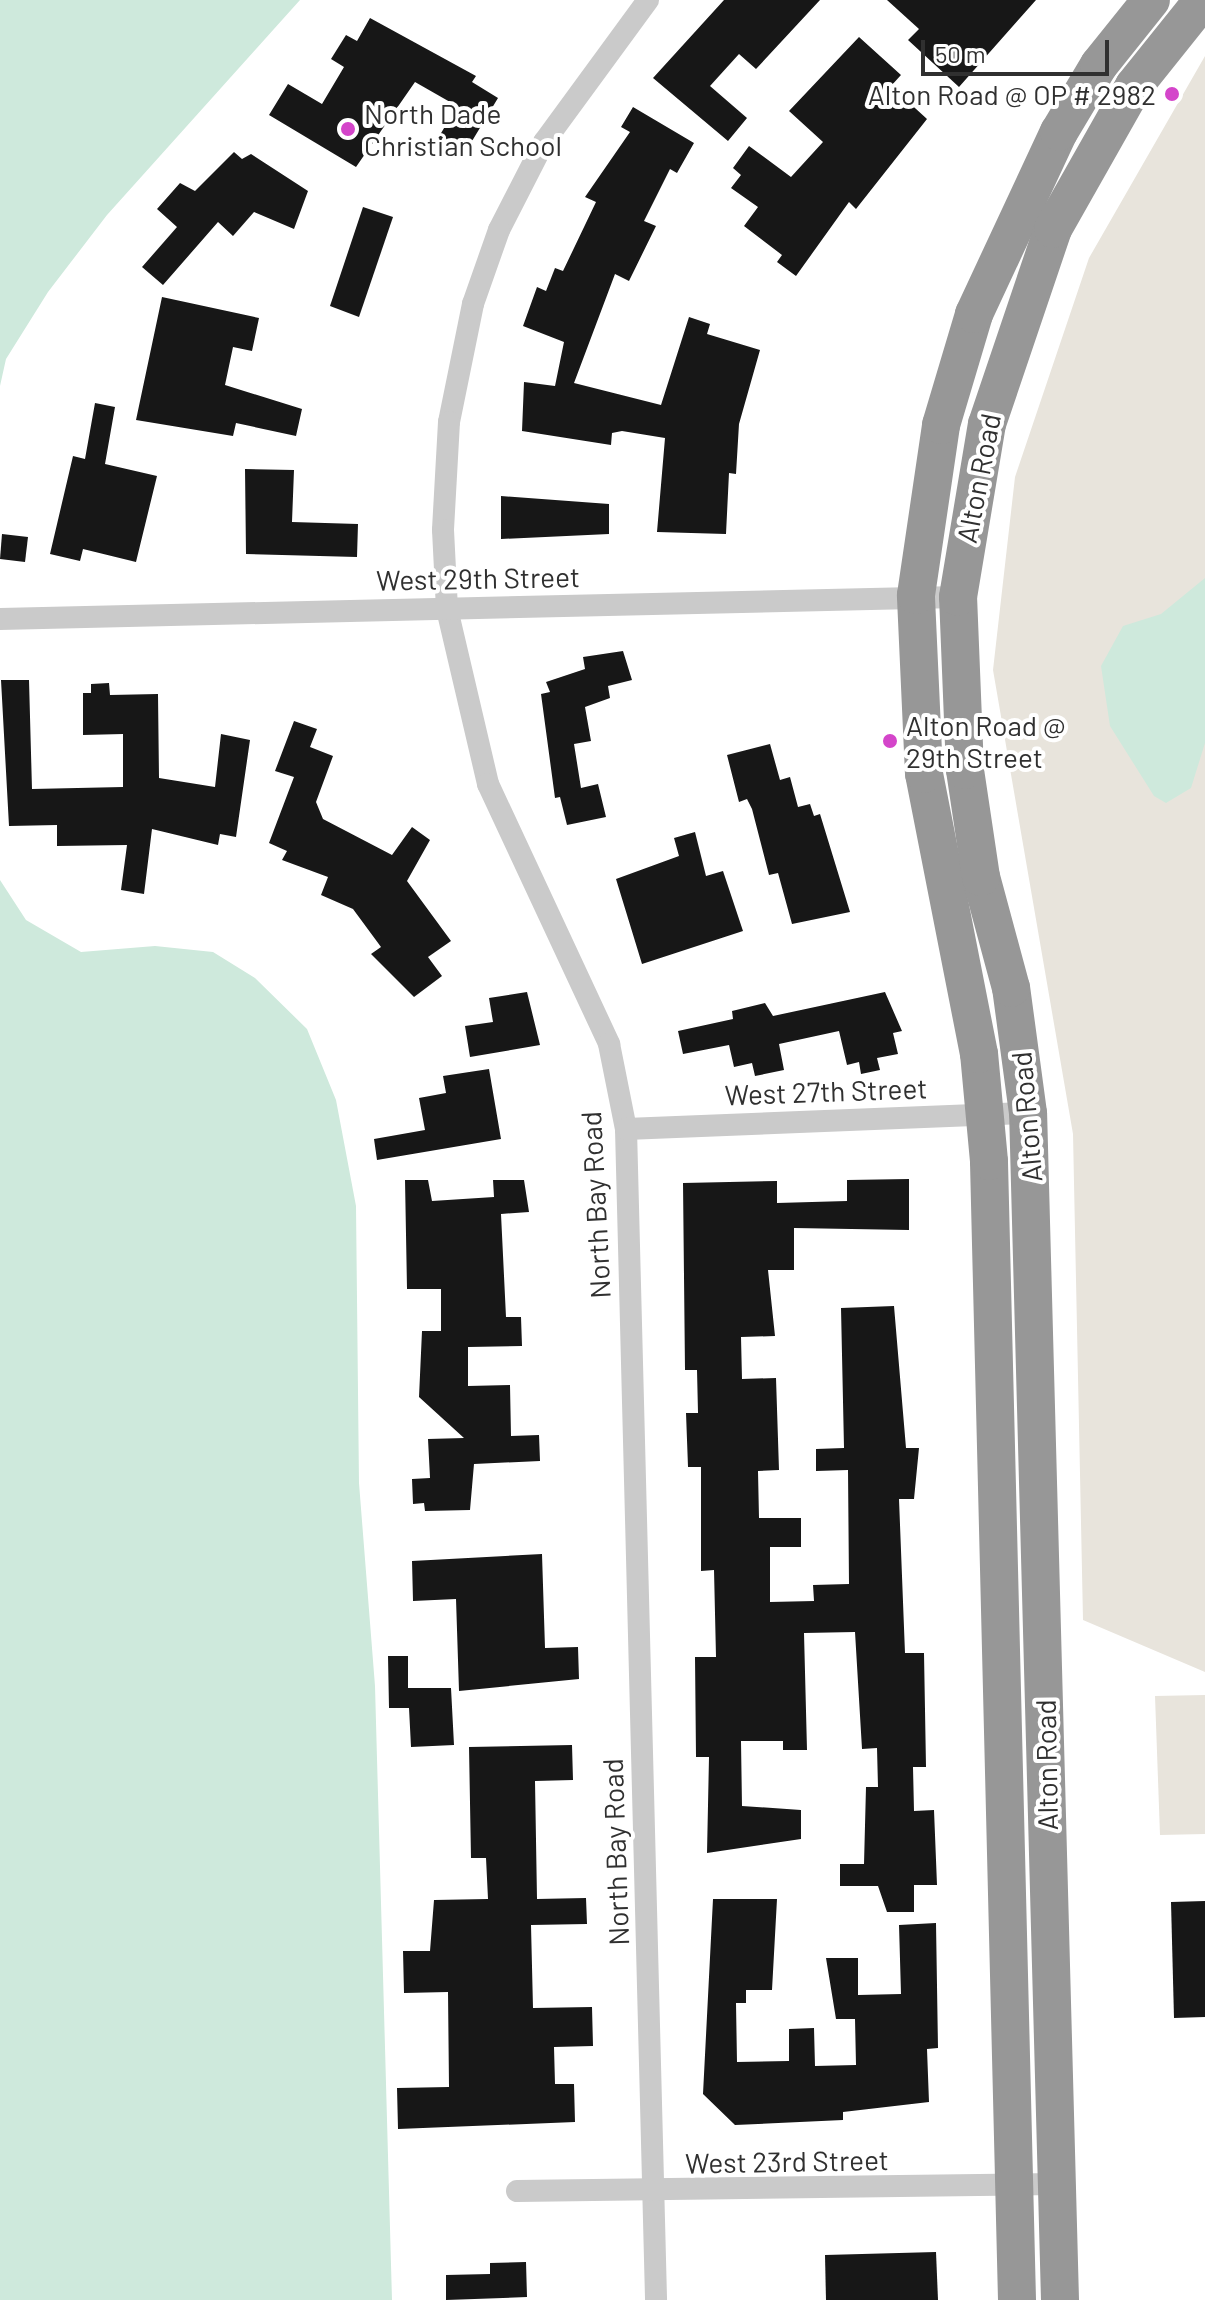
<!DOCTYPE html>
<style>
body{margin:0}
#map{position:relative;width:1205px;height:2300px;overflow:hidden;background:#fff;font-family:Barlow,sans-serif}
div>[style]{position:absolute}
.green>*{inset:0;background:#e8e4dc}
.water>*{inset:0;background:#cee9dc}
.building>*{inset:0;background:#171717}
.street>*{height:22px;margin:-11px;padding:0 11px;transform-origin:11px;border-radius:11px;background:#cacaca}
.highway>*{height:38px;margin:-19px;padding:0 19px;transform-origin:19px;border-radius:19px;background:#979797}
.dots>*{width:22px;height:22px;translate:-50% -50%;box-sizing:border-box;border:4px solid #fff;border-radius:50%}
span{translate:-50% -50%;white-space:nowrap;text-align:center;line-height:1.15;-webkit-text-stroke:8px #fff;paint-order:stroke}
.poi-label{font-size:28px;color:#303030}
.right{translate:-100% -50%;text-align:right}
.left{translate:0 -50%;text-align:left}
.street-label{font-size:28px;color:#303030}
.scale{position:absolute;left:921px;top:40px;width:188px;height:36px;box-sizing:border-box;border:4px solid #303030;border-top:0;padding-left:10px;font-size:24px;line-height:28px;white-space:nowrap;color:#303030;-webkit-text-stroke:6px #fff;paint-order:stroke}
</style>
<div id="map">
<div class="green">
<i style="clip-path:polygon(1205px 56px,1205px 1672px,1083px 1620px,1073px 1134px,993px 670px,1015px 477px,1089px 258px)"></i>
<i style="clip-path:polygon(1205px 1695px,1205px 1834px,1160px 1835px,1155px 1696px)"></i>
</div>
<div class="water">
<i style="clip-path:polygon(0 0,300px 0,107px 215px,48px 292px,6px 359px,0 386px)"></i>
<i style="clip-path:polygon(1205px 578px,1205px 743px,1191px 788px,1166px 803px,1154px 796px,1110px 726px,1101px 666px,1123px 626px,1161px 614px)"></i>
<i style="clip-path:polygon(0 880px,26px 920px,81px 952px,155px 946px,213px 952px,255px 978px,307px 1029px,336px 1100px,356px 1206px,359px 1483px,375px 1686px,392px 2300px,0 2300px)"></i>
</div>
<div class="building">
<i style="clip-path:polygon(724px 0,820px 0,756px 69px,739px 54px,710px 86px,747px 118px,728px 141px,653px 78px)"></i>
<i style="clip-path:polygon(887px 0,1036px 0,959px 87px,908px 40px,919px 29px)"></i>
<i style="clip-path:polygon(370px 18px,476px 76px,472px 82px,498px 98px,463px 156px,437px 140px,457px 106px,415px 82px,356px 167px,269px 115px,288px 84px,322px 104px,344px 67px,331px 59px,346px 35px,357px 41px)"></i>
<i style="clip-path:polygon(859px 37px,901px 75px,891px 86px,927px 119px,856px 209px,849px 202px,796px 276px,777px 262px,782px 255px,744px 226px,758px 207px,731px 188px,741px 175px,733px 168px,749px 146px,791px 177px,823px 142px,789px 111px)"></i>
<i style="clip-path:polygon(633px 107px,694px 143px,677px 173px,670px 169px,644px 221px,656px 226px,629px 281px,615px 274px,574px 383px,661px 405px,689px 317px,710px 324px,707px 334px,760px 350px,739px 424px,736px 474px,729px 473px,726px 534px,657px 532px,665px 438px,622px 431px,612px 433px,611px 445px,522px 431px,524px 382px,555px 386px,564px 342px,523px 326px,537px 287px,546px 291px,555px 268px,563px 271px,596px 202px,585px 197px,630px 132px,621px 127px)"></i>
<i style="clip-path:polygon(234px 152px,242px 159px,251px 154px,308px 191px,294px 229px,254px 212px,233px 236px,218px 222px,163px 285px,142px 267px,177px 227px,157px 209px,180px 183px,195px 191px)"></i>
<i style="clip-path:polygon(363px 207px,393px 217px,359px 317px,330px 306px)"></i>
<i style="clip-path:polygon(162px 297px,259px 318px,252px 351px,233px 347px,225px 385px,302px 409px,296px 436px,236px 423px,233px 436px,136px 420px)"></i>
<i style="clip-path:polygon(95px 403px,115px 407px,105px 464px,157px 476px,136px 562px,83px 549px,80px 561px,50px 554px,73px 456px,85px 459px)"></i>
<i style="clip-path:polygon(245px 469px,294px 470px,292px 522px,358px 524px,357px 557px,246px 554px)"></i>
<i style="clip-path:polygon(501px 496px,609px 504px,609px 534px,501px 539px)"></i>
<i style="clip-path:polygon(2px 534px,28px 537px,25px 562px,0 559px)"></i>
<i style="clip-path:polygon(623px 651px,632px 680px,608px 686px,610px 698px,585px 707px,591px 741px,574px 744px,581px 788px,598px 784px,606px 817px,567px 825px,560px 797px,555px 798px,541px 694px,550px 692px,546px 682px,585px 669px,583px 657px)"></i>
<i style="clip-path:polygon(1px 680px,29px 680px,32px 789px,123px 787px,123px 734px,83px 735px,83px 693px,91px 693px,91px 684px,109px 683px,110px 695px,158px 694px,159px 778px,215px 787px,221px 734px,250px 740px,236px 837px,220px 834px,218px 845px,152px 829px,144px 894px,121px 890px,127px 845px,57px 846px,57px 825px,9px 826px)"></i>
<i style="clip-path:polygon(294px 721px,317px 729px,310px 747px,333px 756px,316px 802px,323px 819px,392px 855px,412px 827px,430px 840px,407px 881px,451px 941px,428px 957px,442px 976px,414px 997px,371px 954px,381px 947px,353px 909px,321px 895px,328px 877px,282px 860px,287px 851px,269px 843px,294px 777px,275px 771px)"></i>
<i style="clip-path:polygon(770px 744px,780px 780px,790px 777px,798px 807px,810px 804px,814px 816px,820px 814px,850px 912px,792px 924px,778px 873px,769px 875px,752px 809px,747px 799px,739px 802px,727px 755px)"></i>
<i style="clip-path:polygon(695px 832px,706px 876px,723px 871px,743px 931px,642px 964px,616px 879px,679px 856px,674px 838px)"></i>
<i style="clip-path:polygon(527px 992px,540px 1045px,470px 1057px,465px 1026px,493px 1022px,489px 998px)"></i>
<i style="clip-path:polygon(885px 992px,902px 1031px,893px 1033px,898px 1054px,877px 1058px,880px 1070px,861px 1074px,859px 1062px,847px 1065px,839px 1031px,779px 1044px,784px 1070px,755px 1076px,752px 1063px,734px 1067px,729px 1045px,683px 1054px,678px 1031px,733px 1019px,732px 1011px,765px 1003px,773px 1016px)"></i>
<i style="clip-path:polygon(489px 1069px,501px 1139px,377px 1160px,374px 1139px,425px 1130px,419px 1098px,446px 1093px,443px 1076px)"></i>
<i style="clip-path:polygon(909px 1179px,909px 1230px,794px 1228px,794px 1270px,768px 1270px,775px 1336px,741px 1337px,742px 1379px,776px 1378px,779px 1470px,758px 1471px,759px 1518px,801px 1518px,801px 1547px,770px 1547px,770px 1602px,814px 1601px,813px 1585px,849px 1584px,848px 1470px,816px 1471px,816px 1449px,844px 1448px,841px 1308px,894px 1306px,906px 1448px,919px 1448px,914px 1499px,899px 1499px,905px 1653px,924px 1653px,926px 1767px,913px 1767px,914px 1811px,934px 1810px,937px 1885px,914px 1885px,914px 1912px,887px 1912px,878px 1886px,840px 1886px,840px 1864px,864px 1864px,866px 1787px,878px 1787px,877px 1748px,862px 1749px,855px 1632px,804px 1633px,807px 1750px,783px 1750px,783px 1741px,741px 1741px,742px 1806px,801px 1810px,801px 1839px,707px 1853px,709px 1757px,696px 1757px,695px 1657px,716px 1657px,714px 1570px,701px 1571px,701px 1467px,688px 1467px,686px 1413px,698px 1413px,697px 1370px,685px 1370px,683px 1183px,777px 1181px,777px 1203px,847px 1201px,847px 1180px)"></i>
<i style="clip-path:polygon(405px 1180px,428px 1180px,432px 1201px,494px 1197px,493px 1180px,524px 1180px,529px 1212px,501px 1214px,506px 1317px,521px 1317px,522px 1346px,468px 1347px,468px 1386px,510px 1385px,511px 1436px,539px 1435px,540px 1461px,474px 1464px,470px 1510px,425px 1511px,424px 1503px,413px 1504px,412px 1479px,430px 1478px,428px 1439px,464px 1438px,419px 1397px,422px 1331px,441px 1331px,441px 1289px,407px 1289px)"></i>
<i style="clip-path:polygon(542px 1554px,545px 1648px,578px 1647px,579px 1679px,459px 1691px,456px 1599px,413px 1601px,412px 1561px)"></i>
<i style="clip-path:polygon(388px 1656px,408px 1656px,408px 1688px,451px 1688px,454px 1745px,411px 1747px,409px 1708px,389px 1708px)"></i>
<i style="clip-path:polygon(572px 1745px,573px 1780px,535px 1781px,537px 1899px,586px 1898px,587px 1924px,531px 1925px,533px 2008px,592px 2007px,593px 2046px,554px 2047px,555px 2084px,574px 2084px,575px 2122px,398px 2129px,397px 2088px,449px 2087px,448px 1992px,404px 1993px,403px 1951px,430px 1951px,434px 1900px,488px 1899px,486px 1858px,471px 1858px,469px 1747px)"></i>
<i style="clip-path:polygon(713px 1899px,777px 1899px,772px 1990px,746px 1990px,746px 2003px,736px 2003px,737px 2062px,789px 2061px,789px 2029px,814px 2028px,815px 2066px,856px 2065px,855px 2019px,836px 2019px,826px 1958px,858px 1958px,858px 1995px,901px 1994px,899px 1925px,936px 1923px,938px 2048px,927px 2049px,929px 2102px,843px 2112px,843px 2120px,735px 2125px,703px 2094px)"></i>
<i style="clip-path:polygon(1205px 1901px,1205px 2017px,1174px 2018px,1171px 1902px)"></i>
<i style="clip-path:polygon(936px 2252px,938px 2300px,826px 2300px,825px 2255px)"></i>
<i style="clip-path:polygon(526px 2262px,527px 2297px,446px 2300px,446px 2275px,490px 2274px,490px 2263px)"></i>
</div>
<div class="street">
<i style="left:648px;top:0;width:176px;rotate:126.2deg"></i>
<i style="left:544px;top:142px;width:99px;rotate:117.1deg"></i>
<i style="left:499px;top:230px;width:78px;rotate:109.4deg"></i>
<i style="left:473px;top:304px;width:120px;rotate:101.5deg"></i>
<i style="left:449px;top:422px;width:108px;rotate:93.2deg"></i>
<i style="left:443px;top:530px;width:79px;rotate:87.1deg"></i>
<i style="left:447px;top:609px;width:180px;rotate:76.8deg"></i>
<i style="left:488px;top:784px;width:287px;rotate:65deg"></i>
<i style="left:609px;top:1044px;width:87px;rotate:78.7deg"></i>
<i style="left:626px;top:1129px;width:1171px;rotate:88.53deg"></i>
<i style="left:0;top:619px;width:958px;rotate:-1.32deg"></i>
<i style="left:626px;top:1129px;width:402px;rotate:-2.3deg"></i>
<i style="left:517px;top:2191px;width:540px;rotate:-0.74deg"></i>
</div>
<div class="highway">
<i style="left:1017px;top:2300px;width:1139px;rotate:-91.41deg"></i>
<i style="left:989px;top:1161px;width:107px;rotate:-95.3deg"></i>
<i style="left:979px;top:1054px;width:285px;rotate:-101.1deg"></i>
<i style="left:924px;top:774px;width:179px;rotate:-92.6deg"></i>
<i style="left:916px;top:595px;width:172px;rotate:-81.6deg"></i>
<i style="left:941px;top:425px;width:116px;rotate:-73.4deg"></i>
<i style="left:974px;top:314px;width:201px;rotate:-65deg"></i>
<i style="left:1059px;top:132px;width:78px;rotate:-59.2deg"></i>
<i style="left:1099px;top:65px;width:83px;rotate:-51.3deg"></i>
<i style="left:1060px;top:2300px;width:1187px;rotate:-91.54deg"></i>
<i style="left:1028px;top:1113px;width:126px;rotate:-97.7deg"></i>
<i style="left:1011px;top:988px;width:115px;rotate:-105.1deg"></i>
<i style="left:981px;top:877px;width:108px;rotate:-98.5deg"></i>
<i style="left:965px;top:770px;width:173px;rotate:-92.3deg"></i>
<i style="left:958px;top:597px;width:175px;rotate:-80.5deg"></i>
<i style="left:987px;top:424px;width:206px;rotate:-71.3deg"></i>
<i style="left:1053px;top:229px;width:164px;rotate:-60.5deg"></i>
<i style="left:1134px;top:86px;width:110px;rotate:-51.3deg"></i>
</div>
<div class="dots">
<i style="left:1172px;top:94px;background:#d445ca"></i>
<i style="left:348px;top:129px;background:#d445ca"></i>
<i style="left:890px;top:741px;background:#d445ca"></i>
</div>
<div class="poi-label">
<span class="right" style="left:1156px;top:94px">Alton Road @ OP # 2982</span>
<span class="left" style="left:364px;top:129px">North Dade<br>Christian School</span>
<span class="left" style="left:906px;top:741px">Alton Road @<br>29th Street</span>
</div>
<div class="street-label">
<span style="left:978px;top:478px;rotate:-79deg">Alton Road</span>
<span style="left:478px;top:578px;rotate:-1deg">West 29th Street</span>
<span style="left:826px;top:1091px;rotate:-2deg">West 27th Street</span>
<span style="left:1026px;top:1117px;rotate:-95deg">Alton Road</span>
<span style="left:595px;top:1205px;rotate:-93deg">North Bay Road</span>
<span style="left:1046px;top:1765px;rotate:-91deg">Alton Road</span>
<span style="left:615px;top:1852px;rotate:-92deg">North Bay Road</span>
<span style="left:787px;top:2161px;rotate:-1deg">West 23rd Street</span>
</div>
<div class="scale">50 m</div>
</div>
